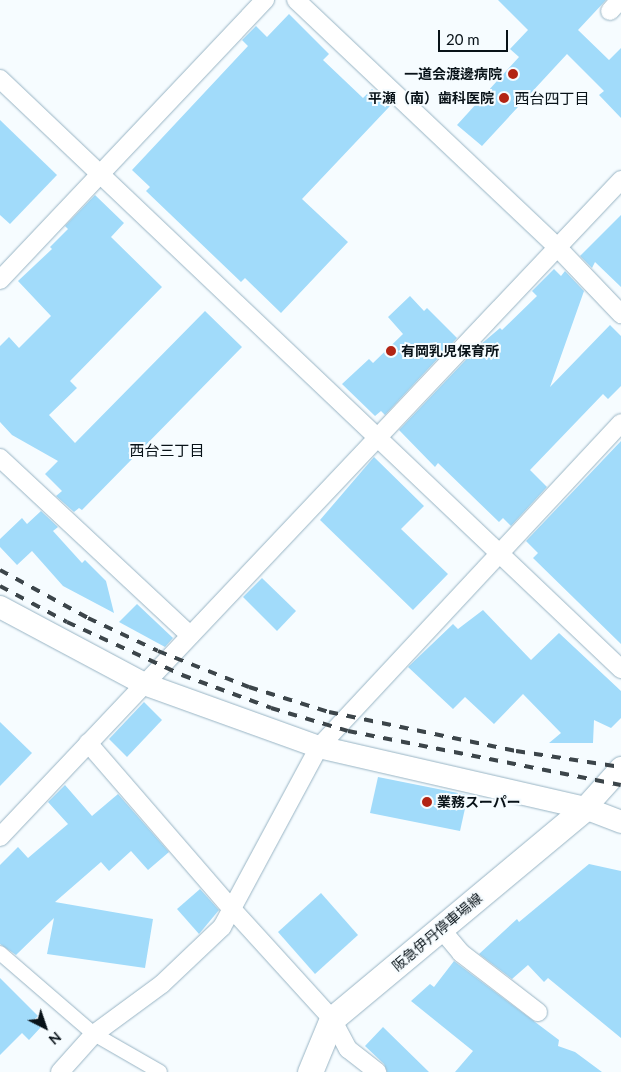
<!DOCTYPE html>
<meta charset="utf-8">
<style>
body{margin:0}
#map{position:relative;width:621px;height:1072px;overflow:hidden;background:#f6fcff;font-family:Lato,"Noto Sans JP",sans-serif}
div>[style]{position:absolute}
.building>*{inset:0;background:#a1dbfa}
.roads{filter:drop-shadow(0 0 1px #98b4c4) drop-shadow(0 0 1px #98b4c4)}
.pedestrian>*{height:14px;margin:-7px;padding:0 7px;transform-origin:7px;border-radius:7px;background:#fff}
.minor>*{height:18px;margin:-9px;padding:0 9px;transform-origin:9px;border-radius:9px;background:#fff}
.tertiary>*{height:22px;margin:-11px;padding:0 11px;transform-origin:11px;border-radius:11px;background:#fff}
.secondary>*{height:25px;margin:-12.5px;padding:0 12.5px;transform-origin:12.5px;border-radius:12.5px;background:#fff}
.rail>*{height:4px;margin-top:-2px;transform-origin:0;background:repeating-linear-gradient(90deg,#3c454a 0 9px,transparent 0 18px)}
.dots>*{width:14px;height:14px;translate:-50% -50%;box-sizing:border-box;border:2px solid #f6fcff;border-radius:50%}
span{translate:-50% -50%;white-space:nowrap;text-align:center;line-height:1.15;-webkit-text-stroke:4px #f6fcff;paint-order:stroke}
.poi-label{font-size:14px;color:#081218;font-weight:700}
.right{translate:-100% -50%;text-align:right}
.left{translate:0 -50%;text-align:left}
.street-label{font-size:14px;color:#081218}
.neighbourhood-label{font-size:15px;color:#081218}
.north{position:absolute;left:20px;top:1002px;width:50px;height:50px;-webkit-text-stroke:4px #f6fcff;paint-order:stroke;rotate:139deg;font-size:14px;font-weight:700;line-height:20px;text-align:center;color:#081218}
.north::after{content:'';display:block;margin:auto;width:18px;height:22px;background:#081218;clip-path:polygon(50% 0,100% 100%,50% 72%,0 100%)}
.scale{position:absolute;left:438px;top:30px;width:70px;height:22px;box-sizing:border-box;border:2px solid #081218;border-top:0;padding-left:6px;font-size:15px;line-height:18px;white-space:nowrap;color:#081218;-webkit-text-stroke:4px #f6fcff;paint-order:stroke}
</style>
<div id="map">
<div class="building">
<i style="clip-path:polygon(498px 0,606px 0,578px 30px,609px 60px,621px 48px,621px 118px,599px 95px,604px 91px,567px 54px,482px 146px,457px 125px,519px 57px,510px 49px,528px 30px)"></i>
<i style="clip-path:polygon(289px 14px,329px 54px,323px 60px,363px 98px,372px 89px,390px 106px,302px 199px,348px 242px,281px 313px,245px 278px,241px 282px,146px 191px,150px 187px,132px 170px,248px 46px,242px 40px,256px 26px,267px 37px)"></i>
<i style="clip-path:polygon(0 120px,57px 175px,10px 224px,0 215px)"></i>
<i style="clip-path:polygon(95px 195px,124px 223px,111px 237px,162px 287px,70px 381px,77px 388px,49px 415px,75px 443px,205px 311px,242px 347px,82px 510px,79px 508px,74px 512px,56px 496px,62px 491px,45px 474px,58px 461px,12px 435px,0 422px,0 346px,9px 337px,19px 348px,51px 316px,18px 281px,52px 249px,50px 247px,68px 229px,65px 226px)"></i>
<i style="clip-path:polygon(621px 215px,621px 287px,595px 262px,592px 268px,580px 256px)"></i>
<i style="clip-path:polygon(554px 269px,561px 276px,565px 271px,584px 291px,550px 387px,610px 325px,621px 336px,621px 386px,608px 399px,603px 394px,530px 470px,547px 487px,511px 526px,503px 518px,499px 522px,438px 463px,435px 467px,399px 430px,480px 345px,500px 328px,502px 330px,537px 296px,532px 291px)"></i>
<i style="clip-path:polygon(410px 296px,424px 311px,427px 308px,457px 338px,385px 415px,381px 411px,375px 416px,342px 384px,369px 359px,373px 363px,403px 334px,388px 317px)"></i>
<i style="clip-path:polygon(621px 441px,621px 644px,533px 558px,538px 553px,526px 541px)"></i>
<i style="clip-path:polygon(374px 457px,424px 506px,401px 529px,448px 574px,413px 610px,320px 520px)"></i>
<i style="clip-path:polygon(41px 511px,58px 527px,53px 531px,82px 563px,85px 560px,106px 581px,114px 613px,63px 586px,32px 551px,17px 565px,0 547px,0 539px,22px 518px,27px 524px)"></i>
<i style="clip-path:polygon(262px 578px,296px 611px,277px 631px,243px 597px)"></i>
<i style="clip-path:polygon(137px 604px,173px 638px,165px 647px,119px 622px)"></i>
<i style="clip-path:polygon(483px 610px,531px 660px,559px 633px,621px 691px,621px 718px,611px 728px,594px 720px,593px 743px,549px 743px,561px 733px,523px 694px,494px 724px,465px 697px,453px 709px,408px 667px,453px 624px,458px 629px)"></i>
<i style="clip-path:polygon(144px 702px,162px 720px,127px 757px,109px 739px)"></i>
<i style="clip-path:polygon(0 722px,32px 753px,0 786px)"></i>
<i style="clip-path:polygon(378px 777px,468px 795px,460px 831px,370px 813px)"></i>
<i style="clip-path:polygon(65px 785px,92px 816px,118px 794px,169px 852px,148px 870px,131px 851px,109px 871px,101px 862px,55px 902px,153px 919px,145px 968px,47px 954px,54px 918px,16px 955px,0 944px,0 865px,18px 847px,28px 858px,68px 824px,48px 802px)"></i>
<i style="clip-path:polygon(589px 864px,621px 871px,621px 1038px,548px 978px,544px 982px,528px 965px,512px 979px,479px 954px,517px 919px,519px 922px)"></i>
<i style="clip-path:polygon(200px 889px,219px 910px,199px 934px,177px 909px)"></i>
<i style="clip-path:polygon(321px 893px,358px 935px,315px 974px,278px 932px)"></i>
<i style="clip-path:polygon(454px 961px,559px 1040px,558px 1046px,575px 1052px,602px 1072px,455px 1072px,473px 1051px,411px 1001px,430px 984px,434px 987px)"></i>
<i style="clip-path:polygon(0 978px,38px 1016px,34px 1020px,41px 1027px,29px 1040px,22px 1033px,0 1055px)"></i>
<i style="clip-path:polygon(383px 1027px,429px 1072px,387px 1072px,384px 1064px,365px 1046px)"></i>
</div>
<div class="roads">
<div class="pedestrian">
<i style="left:0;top:953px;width:124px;rotate:40.8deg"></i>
<i style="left:94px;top:1034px;width:76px;rotate:29.9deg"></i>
</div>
<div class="minor">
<i style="left:296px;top:0;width:359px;rotate:43.4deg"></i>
<i style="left:557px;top:247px;width:93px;rotate:46.3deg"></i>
<i style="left:610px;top:11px;width:15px;rotate:-48deg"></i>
<i style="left:0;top:79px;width:857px;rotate:43.53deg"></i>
<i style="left:0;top:280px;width:386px;rotate:-46.6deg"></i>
<i style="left:0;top:458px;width:260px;rotate:43deg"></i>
<i style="left:88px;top:743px;width:220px;rotate:49.1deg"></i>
<i style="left:232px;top:909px;width:149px;rotate:47.7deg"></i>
<i style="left:332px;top:1019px;width:34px;rotate:62deg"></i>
<i style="left:348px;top:1049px;width:37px;rotate:38deg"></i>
<i style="left:0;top:837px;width:904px;rotate:-46.61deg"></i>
<i style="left:441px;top:929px;width:31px;rotate:50deg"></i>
<i style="left:461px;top:953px;width:97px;rotate:37.5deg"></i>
<i style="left:60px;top:1072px;width:51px;rotate:-48.2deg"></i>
<i style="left:94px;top:1034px;width:84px;rotate:-36.3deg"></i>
<i style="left:162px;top:984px;width:83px;rotate:-43.5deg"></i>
<i style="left:222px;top:927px;width:204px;rotate:-61.7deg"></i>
<i style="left:319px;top:747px;width:443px;rotate:-47deg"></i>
</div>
<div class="tertiary">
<i style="left:0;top:607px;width:163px;rotate:28.1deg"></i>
<i style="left:144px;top:684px;width:186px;rotate:19.8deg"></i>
<i style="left:319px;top:747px;width:273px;rotate:12.9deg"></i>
<i style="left:585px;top:808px;width:39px;rotate:21deg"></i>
<i style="left:585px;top:808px;width:54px;rotate:-48deg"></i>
</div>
<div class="secondary">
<i style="left:310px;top:1072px;width:57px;rotate:-67.5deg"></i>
<i style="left:332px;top:1019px;width:329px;rotate:-39.8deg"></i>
</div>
</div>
<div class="rail">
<i style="left:0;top:570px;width:100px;rotate:28.6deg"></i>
<i style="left:88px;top:618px;width:77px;rotate:25.2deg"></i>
<i style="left:158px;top:651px;width:98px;rotate:21.6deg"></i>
<i style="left:249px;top:687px;width:84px;rotate:17.4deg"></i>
<i style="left:329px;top:712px;width:191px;rotate:11.8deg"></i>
<i style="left:516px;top:751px;width:106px;rotate:8.7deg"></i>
<i style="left:0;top:586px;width:76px;rotate:28.2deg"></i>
<i style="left:67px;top:622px;width:127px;rotate:24.7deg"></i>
<i style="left:182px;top:675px;width:95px;rotate:20.3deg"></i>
<i style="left:271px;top:708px;width:80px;rotate:16.6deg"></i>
<i style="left:348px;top:731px;width:278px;rotate:11.2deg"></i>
</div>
<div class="dots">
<i style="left:513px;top:74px;background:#b22414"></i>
<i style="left:504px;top:98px;background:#b22414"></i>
<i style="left:391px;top:351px;background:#b22414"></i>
<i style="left:427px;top:802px;background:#b22414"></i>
</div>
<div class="poi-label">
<span class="right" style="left:502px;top:74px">一道会渡邊病院</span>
<span class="right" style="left:494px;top:98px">平瀬（南）歯科医院</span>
<span class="left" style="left:401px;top:351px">有岡乳児保育所</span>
<span class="left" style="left:437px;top:802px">業務スーパー</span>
</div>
<div class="street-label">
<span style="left:437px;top:932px;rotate:-40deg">阪急伊丹停車場線</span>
</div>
<div class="neighbourhood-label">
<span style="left:552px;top:99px">西台四丁目</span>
<span style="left:167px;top:451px">西台三丁目</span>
</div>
<div class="north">N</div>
<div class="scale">20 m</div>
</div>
